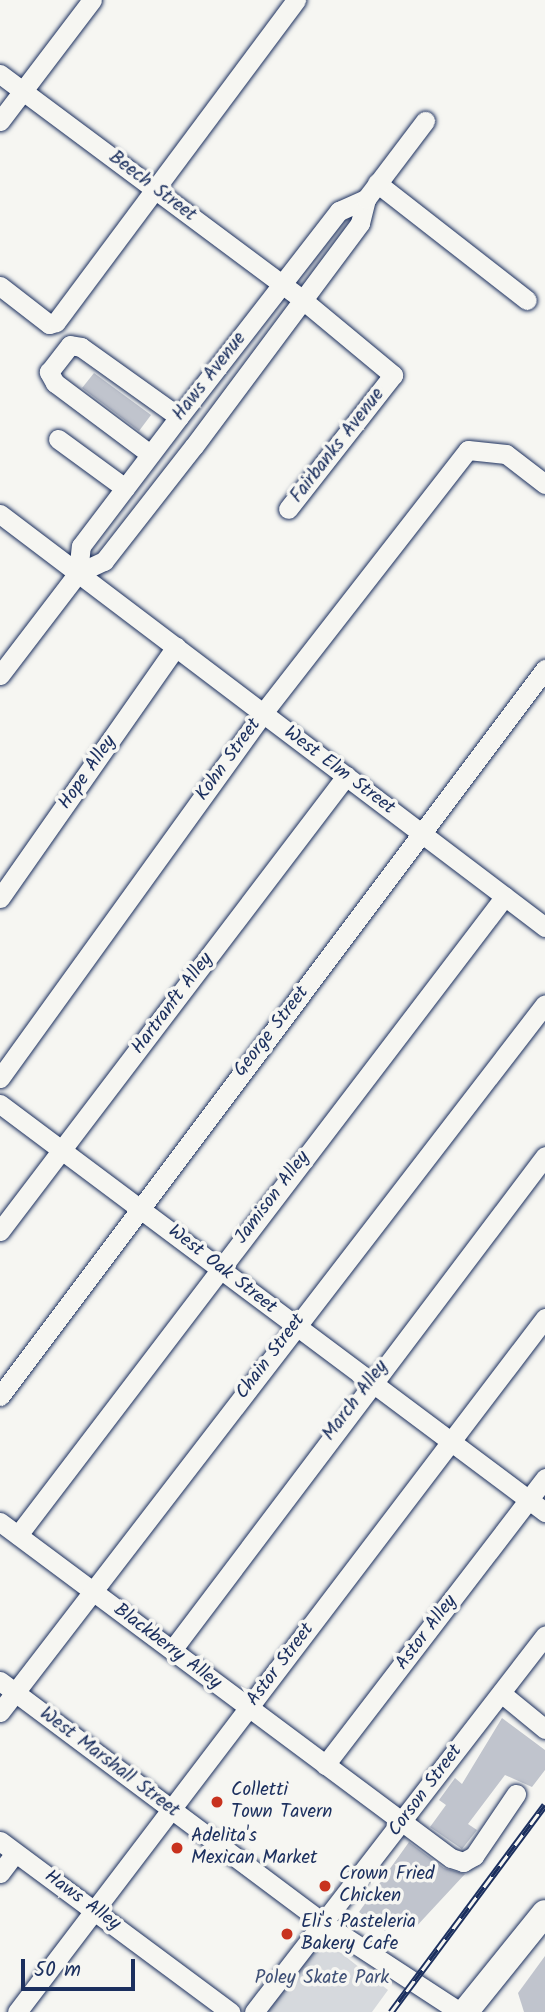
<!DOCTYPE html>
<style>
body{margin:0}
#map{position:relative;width:545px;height:2012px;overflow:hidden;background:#f6f6f2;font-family:Kalam,sans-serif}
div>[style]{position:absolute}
.green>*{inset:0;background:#d6d9dd}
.building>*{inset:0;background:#c0c4cd}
.roads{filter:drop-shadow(0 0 2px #1b2f5e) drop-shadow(0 0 2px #1b2f5e)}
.minor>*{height:19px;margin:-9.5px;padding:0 9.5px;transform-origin:9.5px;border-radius:9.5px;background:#f6f6f2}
.highway>*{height:26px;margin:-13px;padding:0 13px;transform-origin:13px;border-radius:13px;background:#f6f6f2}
.rail>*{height:7px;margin-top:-3.5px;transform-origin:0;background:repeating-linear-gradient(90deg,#f6f6f2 0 13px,#1b2f5e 0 26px);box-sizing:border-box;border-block:2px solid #1b2f5e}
.dots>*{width:19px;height:19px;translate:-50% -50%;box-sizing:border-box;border:4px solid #f6f6f2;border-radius:50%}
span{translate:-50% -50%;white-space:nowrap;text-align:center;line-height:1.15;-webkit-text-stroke:7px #f6f6f2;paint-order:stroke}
.street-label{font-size:19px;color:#1b2f5e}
.poi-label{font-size:19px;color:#1b2f5e}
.left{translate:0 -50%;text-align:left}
.park-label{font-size:19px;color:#405177}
.scale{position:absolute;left:21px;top:1959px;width:114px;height:32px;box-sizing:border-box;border:4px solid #1b2f5e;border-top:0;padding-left:9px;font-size:21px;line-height:24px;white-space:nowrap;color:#1b2f5e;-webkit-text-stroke:5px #f6f6f2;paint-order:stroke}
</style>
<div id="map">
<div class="green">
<i style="clip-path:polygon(317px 1934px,388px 1990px,372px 2012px,253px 2012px)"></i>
</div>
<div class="building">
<i style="clip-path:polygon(94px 373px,151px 415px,139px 431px,82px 388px)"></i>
<i style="clip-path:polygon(502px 1718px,545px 1750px,545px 1770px,532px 1787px,505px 1775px,468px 1824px,477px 1830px,462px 1849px,430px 1827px,446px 1805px,439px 1800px,455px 1778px,462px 1784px)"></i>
<i style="clip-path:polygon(409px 1842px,444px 1868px,465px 1874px,413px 1930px,395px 1917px,385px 1931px,359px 1912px)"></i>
<i style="clip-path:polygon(545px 1956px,545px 2012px,524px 2012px,518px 1993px)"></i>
</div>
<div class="roads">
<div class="minor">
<i style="left:0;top:74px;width:379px;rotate:36.7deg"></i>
<i style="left:304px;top:301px;width:116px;rotate:39.7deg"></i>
<i style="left:393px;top:375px;width:170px;rotate:128.1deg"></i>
<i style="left:0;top:121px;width:152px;rotate:-52.8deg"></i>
<i style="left:377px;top:183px;width:190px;rotate:38deg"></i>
<i style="left:0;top:286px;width:62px;rotate:37.8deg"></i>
<i style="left:49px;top:324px;width:7px;rotate:-16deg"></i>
<i style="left:56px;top:322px;width:402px;rotate:-53.3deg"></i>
<i style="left:58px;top:439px;width:83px;rotate:36.2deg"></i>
<i style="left:150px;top:454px;width:119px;rotate:-143.2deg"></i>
<i style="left:55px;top:383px;width:13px;rotate:-119deg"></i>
<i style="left:49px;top:372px;width:34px;rotate:-52deg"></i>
<i style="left:70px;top:345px;width:11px;rotate:10deg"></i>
<i style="left:81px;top:347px;width:120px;rotate:35.5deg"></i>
<i style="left:0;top:514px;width:684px;rotate:37.15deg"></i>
<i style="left:78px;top:573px;width:27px;rotate:-84deg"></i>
<i style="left:81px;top:546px;width:162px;rotate:-52.8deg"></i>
<i style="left:179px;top:417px;width:261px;rotate:-52.2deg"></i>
<i style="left:339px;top:211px;width:30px;rotate:-24deg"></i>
<i style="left:0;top:675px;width:128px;rotate:-52.6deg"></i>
<i style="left:78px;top:573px;width:29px;rotate:-25deg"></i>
<i style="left:104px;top:561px;width:146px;rotate:-52deg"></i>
<i style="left:194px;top:446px;width:278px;rotate:-53.3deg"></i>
<i style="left:360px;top:223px;width:25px;rotate:-76deg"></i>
<i style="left:366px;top:199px;width:98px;rotate:-52.9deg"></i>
<i style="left:0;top:898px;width:307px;rotate:-55deg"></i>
<i style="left:0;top:1078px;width:450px;rotate:-54.2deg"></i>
<i style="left:263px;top:713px;width:333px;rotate:-52.1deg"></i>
<i style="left:468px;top:450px;width:38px;rotate:6deg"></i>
<i style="left:506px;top:454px;width:49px;rotate:37.6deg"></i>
<i style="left:0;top:1104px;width:681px;rotate:36.82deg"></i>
<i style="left:0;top:1231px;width:572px;rotate:-52.75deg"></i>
<i style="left:0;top:1396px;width:909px;rotate:-53.14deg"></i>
<i style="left:0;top:1522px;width:562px;rotate:36.69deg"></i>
<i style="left:451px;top:1858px;width:13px;rotate:18deg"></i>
<i style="left:463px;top:1862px;width:13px;rotate:-29deg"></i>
<i style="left:474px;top:1856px;width:75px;rotate:-55.9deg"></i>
<i style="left:18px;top:1535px;width:803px;rotate:-52.69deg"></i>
<i style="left:172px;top:1650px;width:619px;rotate:-52.94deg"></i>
<i style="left:0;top:1681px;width:406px;rotate:36.8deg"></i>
<i style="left:325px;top:1924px;width:161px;rotate:33.1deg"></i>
<i style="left:501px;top:1693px;width:57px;rotate:39.3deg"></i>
<i style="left:0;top:1712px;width:893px;rotate:-52.41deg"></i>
<i style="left:325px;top:1765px;width:362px;rotate:-52.5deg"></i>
<i style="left:0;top:1841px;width:287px;rotate:36.6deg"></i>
<i style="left:0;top:1873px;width:25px;rotate:-53deg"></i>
<i style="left:17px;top:2012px;width:872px;rotate:-52.74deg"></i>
<i style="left:254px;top:2012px;width:476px;rotate:-52.3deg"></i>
</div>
<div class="highway">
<i style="left:465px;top:2012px;width:127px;rotate:-51.1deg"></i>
</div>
</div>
<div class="rail">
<i style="left:391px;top:2012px;width:258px;rotate:-53.4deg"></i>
</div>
<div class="dots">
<i style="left:217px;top:1802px;background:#c8321e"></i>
<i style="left:177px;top:1848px;background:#c8321e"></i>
<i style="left:325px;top:1886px;background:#c8321e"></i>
<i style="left:287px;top:1934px;background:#c8321e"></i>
</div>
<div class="street-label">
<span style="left:152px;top:187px;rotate:37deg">Beech Street</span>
<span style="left:210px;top:377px;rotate:-52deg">Haws Avenue</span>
<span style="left:338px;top:446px;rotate:-52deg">Fairbanks Avenue</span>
<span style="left:229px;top:760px;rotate:-54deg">Kohn Street</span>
<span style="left:339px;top:771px;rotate:37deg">West Elm Street</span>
<span style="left:88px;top:773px;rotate:-55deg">Hope Alley</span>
<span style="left:173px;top:1004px;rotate:-53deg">Hartranft Alley</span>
<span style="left:272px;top:1032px;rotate:-52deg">George Street</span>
<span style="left:273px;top:1198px;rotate:-53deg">Jamison Alley</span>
<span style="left:222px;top:1270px;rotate:38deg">West Oak Street</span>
<span style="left:271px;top:1357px;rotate:-53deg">Chain Street</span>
<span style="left:356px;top:1401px;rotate:-53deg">March Alley</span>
<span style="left:427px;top:1633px;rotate:-53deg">Astor Alley</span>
<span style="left:167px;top:1647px;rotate:37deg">Blackberry Alley</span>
<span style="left:281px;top:1665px;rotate:-53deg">Astor Street</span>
<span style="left:109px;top:1763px;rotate:37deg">West Marshall Street</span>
<span style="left:426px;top:1791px;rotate:-53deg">Corson Street</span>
<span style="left:82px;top:1901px;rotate:36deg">Haws Alley</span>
</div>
<div class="poi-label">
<span class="left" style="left:231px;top:1802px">Colletti<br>Town Tavern</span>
<span class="left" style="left:191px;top:1848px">Adelita's<br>Mexican Market</span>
<span class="left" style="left:339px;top:1886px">Crown Fried<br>Chicken</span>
<span class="left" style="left:301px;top:1934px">Eli's Pasteleria<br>Bakery Cafe</span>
</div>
<div class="park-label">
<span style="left:322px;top:1979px">Poley Skate Park</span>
</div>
<div class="scale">50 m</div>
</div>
